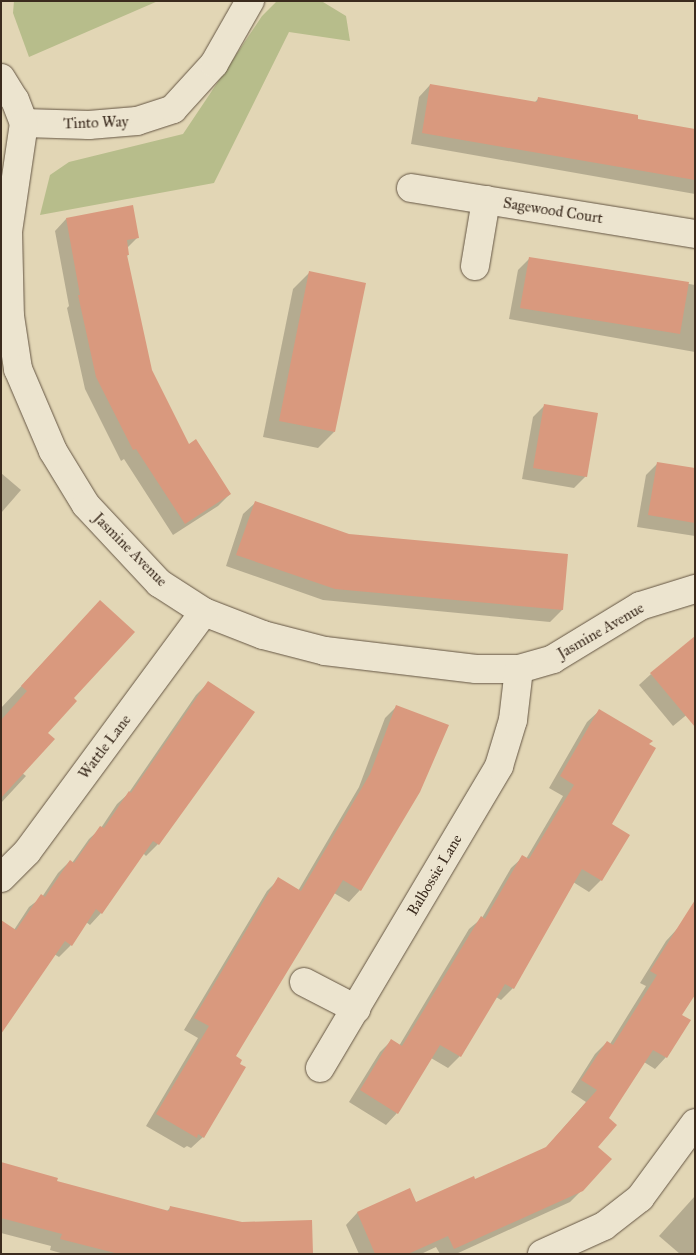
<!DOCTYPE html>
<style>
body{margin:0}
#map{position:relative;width:696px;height:1255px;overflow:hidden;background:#e2d6b5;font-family:"IM FELL Great Primer",serif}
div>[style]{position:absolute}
.green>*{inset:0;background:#b7bd8b}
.shadow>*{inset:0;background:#0003}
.building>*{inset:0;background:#d9997e}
.roads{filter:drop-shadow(0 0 1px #655644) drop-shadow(0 0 1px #655644)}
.minor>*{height:28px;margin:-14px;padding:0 14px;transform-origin:14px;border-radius:14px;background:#ece4cf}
span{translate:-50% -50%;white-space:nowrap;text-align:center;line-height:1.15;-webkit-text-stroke:4px #ece4cf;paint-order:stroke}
.street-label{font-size:15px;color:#3b2b1e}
.frame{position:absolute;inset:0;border:2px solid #3b2b1e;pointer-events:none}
</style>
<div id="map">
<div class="green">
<i style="clip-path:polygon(14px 1px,158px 1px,29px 57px,13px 13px)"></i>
<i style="clip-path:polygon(276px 2px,323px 2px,346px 16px,350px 41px,289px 32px,214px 183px,40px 215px,50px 175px,69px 162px,183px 134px,262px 16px)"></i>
</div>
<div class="shadow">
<i style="clip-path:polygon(430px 85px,534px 103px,539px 98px,636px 120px,695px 130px,695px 194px,411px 144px,419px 97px)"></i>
<i style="clip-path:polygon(66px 219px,137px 238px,127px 248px,128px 255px,126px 257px,150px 370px,188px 446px,230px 494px,218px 506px,173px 535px,124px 459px,121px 461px,85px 389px,67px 308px,69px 306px,55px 231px)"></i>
<i style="clip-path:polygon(530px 258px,622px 272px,695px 285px,695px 352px,509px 319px,518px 270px)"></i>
<i style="clip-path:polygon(309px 273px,334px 432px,318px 448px,263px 437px,293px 289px)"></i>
<i style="clip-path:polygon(545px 405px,586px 476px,574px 488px,522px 479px,533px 417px)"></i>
<i style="clip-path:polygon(658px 463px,695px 469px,695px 536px,637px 527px,646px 475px)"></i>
<i style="clip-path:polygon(1px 473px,21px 490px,1px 513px)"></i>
<i style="clip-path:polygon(255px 503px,348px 535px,567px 555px,562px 610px,550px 622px,323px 600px,226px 566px,243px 514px)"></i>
<i style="clip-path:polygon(90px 612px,73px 698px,46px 733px,22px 773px,26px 776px,1px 803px,1px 708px)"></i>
<i style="clip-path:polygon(651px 674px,695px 708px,673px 726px,639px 685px)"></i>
<i style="clip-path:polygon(208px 683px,158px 844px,146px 856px,143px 853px,101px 913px,90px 925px,86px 922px,71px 945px,59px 957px,14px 930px,29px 907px,42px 897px,58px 873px,70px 861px,72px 863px,89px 839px,101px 828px,117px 804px,128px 794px,196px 695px)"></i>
<i style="clip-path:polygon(397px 706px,360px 890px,349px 902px,334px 893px,234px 1057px,203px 1137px,191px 1148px,187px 1146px,184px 1148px,146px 1126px,198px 1038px,184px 1030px,267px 891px,279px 879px,298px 891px,359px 787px,385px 718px)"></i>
<i style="clip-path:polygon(599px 711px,648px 745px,610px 825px,601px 880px,589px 892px,573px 882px,513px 988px,501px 1000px,496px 997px,460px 1056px,448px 1068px,431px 1058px,397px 1113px,386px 1125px,349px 1102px,380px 1052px,391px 1041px,399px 1046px,469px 929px,482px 918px,511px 868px,523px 857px,526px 859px,563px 796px,549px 788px,587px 722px)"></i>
<i style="clip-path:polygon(677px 929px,680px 1015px,666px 1057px,655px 1069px,644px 1062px,607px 1118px,582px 1190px,570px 1202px,456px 1254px,440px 1254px,436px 1247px,421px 1254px,359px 1254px,346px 1225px,357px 1213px,410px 1190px,416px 1203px,475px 1181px,545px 1149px,586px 1102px,571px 1092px,595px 1054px,607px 1042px,610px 1044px,646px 986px,640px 983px,666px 941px)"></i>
<i style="clip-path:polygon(1px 1163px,56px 1182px,166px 1212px,171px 1207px,242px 1223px,312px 1254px,64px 1254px,50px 1250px,51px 1246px,1px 1233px)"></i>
<i style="clip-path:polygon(695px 1196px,695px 1254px,680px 1254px,659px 1236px)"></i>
</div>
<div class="building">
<i style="clip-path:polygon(430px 84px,537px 102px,538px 97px,638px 115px,638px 119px,695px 129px,695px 180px,422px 133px)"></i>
<i style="clip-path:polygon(133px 205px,139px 238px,127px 240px,129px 255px,127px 255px,152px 370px,189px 444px,196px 439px,231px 494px,185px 524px,136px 449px,133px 450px,96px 377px,78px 295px,80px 295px,66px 218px)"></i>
<i style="clip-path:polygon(529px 257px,689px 282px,680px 334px,520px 308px)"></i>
<i style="clip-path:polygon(309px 271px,366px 283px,335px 432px,279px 421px)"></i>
<i style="clip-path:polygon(544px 404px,598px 413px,587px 477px,533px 468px)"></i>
<i style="clip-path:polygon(657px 462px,695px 468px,695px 523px,648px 515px)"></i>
<i style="clip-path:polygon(255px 501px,349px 534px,568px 554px,563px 610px,335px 589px,236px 555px)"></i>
<i style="clip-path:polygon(100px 600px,135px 632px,74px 698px,77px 701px,48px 733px,55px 739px,1px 798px,1px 720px,27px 691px,21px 686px)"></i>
<i style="clip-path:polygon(695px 636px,695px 727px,650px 673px)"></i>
<i style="clip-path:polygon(208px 681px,255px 712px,159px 845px,153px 841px,102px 914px,96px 909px,72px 946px,65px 941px,1px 1034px,1px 920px,16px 930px,41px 894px,45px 897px,70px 860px,74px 863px,100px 826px,104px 828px,129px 791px,131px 793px)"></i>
<i style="clip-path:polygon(396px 705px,449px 725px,420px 792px,361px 891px,343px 880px,236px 1056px,242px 1060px,240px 1064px,246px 1067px,204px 1138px,198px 1134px,197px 1138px,156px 1114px,209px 1026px,194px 1018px,278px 877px,301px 891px,370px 774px)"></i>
<i style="clip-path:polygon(599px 709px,653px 741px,649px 744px,656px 748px,612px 824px,630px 835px,602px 881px,582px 869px,514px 989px,505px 984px,461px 1057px,440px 1045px,398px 1114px,360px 1090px,391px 1039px,402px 1046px,481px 916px,485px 919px,522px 855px,529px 859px,574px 785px,560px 776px)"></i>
<i style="clip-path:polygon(695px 900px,695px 995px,682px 1015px,691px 1020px,667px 1058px,653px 1050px,609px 1118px,617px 1125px,598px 1147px,612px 1159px,583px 1191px,454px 1249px,448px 1236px,408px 1254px,375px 1254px,357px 1212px,410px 1188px,416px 1202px,474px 1176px,475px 1179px,546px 1147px,597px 1090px,581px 1080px,607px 1041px,613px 1045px,657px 975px,650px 971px)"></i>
<i style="clip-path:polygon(1px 1162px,58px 1178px,57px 1181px,169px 1211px,170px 1206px,242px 1222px,312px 1220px,313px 1254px,119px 1254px,60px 1239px,62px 1234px,1px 1218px)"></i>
</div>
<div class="roads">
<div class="minor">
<i style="left:1px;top:78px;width:26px;rotate:58deg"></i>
<i style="left:15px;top:100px;width:25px;rotate:69deg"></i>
<i style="left:24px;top:123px;width:65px;rotate:1.8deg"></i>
<i style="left:89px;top:125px;width:48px;rotate:-4.8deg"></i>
<i style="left:137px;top:121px;width:38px;rotate:-18deg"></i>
<i style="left:173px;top:109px;width:61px;rotate:-47.7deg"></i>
<i style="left:214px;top:64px;width:73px;rotate:-60.3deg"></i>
<i style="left:24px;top:123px;width:109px;rotate:98.4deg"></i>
<i style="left:8px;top:231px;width:85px;rotate:88.7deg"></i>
<i style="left:10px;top:316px;width:54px;rotate:81.4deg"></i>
<i style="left:18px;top:369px;width:89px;rotate:66.9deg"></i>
<i style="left:53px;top:451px;width:63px;rotate:58.6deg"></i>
<i style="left:86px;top:505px;width:107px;rotate:46.9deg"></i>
<i style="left:159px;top:583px;width:54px;rotate:32.8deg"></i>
<i style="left:204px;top:612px;width:63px;rotate:21.3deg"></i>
<i style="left:263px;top:635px;width:64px;rotate:14.5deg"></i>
<i style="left:325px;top:651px;width:152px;rotate:6.8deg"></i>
<i style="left:476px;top:669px;width:43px"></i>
<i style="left:519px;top:669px;width:35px;rotate:-16deg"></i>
<i style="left:553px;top:659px;width:102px;rotate:-31.3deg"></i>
<i style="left:640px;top:606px;width:58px;rotate:-17.2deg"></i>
<i style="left:411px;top:188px;width:288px;rotate:9.2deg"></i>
<i style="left:475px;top:266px;width:67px;rotate:-80.5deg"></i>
<i style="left:1px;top:878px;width:37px;rotate:-45deg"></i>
<i style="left:27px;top:852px;width:298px;rotate:-53.6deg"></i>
<i style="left:304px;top:982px;width:59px;rotate:27.4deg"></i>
<i style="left:320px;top:1068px;width:351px;rotate:-59.3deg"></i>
<i style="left:499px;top:766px;width:48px;rotate:-73.1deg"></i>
<i style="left:513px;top:720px;width:51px;rotate:-83.3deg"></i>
<i style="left:542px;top:1254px;width:68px;rotate:-24.3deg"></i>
<i style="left:604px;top:1226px;width:46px;rotate:-37.9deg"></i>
<i style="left:640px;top:1198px;width:93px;rotate:-53.7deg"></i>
</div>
</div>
<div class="street-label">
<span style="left:96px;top:123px;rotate:-2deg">Tinto Way</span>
<span style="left:553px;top:211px;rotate:9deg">Sagewood Court</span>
<span style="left:130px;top:550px;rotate:45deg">Jasmine Avenue</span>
<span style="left:601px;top:631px;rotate:-30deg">Jasmine Avenue</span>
<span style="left:105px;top:747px;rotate:-53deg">Wattle Lane</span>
<span style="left:435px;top:875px;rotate:-59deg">Balbossie Lane</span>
</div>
<div class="frame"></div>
</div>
